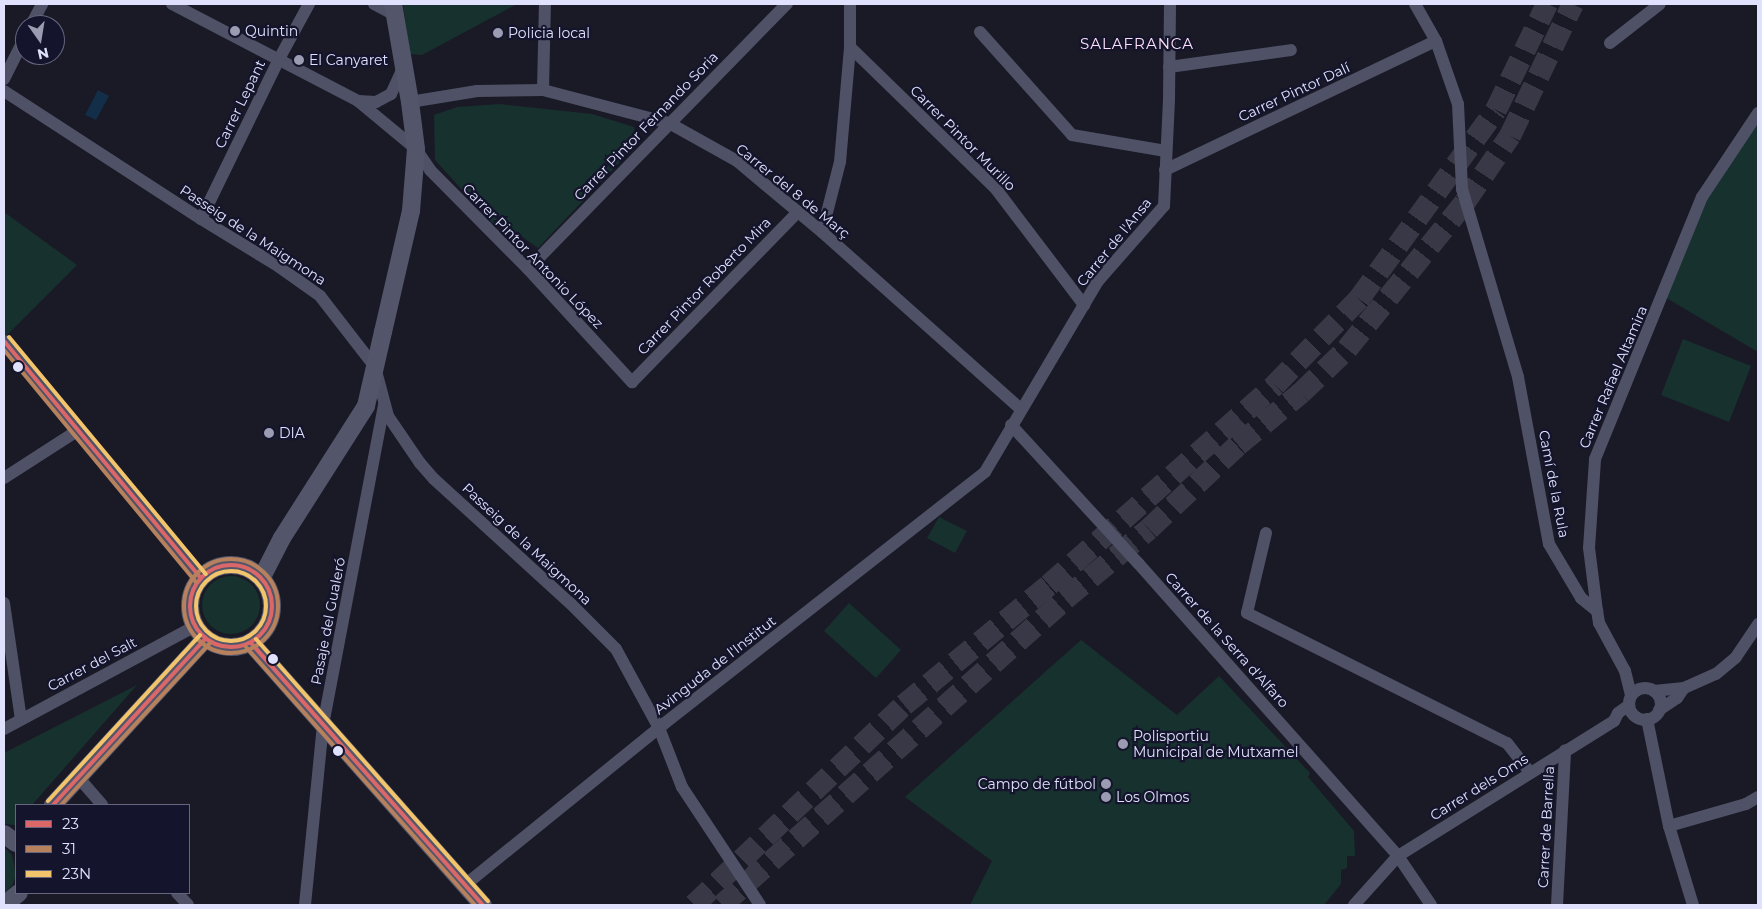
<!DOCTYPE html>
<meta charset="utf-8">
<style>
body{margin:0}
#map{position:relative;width:1762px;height:909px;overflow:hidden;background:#1a1a26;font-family:Montserrat,sans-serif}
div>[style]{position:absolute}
.green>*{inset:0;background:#17312e}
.round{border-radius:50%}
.water>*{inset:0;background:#132e49}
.highway-tunnel>*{height:22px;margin-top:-11px;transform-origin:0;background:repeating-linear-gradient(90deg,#383846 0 22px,transparent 0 33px)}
.street>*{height:12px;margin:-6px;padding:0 6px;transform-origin:6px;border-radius:6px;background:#4f5166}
.street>.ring{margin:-6px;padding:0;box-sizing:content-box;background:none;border:12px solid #4f5166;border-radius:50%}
.secondary>*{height:18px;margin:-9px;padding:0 9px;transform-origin:9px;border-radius:9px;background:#53566b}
.secondary>.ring{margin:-9px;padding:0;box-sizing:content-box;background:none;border:18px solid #53566b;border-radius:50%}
.bus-1>*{height:4px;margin:-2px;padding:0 2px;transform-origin:2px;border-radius:2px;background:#dc6769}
.bus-1>.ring{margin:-2px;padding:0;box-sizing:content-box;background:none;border:4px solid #dc6769;border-radius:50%}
.bus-2>*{height:4px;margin:-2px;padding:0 2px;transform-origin:2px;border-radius:2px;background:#b6815c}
.bus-2>.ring{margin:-2px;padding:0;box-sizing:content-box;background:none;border:4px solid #b6815c;border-radius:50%}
.bus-3>*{height:4px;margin:-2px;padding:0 2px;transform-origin:2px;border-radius:2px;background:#f2c46c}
.bus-3>.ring{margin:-2px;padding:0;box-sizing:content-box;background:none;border:4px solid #f2c46c;border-radius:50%}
.dots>*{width:14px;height:14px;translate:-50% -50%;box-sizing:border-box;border:2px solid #14142c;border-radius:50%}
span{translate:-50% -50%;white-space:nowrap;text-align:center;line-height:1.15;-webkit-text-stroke:4.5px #14142c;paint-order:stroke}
.poi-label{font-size:14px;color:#e0e2fd}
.left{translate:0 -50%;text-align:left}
.right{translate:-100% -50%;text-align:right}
.street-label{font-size:14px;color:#e0e2fd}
.neighbourhood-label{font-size:15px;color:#fde2f7;letter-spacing:1px}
.frame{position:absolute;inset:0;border:5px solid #e0e2fd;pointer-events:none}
.legend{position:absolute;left:15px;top:804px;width:175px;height:90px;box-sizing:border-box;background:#14142c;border:1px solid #666680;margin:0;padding:6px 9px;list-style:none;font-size:15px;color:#e0e2fd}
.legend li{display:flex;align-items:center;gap:10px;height:25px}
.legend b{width:25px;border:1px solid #666680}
.north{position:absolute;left:15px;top:15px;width:50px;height:50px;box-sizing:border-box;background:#14142c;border:1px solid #666680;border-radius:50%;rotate:167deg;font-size:14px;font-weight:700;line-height:20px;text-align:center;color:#e0e2fd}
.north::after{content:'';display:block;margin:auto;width:18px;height:22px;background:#9b9cb2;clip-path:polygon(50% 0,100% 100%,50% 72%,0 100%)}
</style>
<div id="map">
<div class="green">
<i style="clip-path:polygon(403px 4px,517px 4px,422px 55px,410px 54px)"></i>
<i style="clip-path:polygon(499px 104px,592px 114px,634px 127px,636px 145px,538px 248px,506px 225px,495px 226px,435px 160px,434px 115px,457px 107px)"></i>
<i style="clip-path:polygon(1758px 113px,1758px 352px,1663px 296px,1702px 197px)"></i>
<i style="clip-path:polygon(4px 212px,77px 265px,4px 338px)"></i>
<i style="clip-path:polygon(1683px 339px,1751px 366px,1729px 422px,1661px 395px)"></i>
<i style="clip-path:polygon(939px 517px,967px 531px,955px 553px,927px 538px)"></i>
<i class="round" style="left:202px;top:576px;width:58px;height:58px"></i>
<i style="clip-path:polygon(849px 603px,901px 650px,876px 678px,824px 631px)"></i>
<i style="clip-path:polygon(1081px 640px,1177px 715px,1219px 676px,1310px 773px,1308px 777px,1354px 831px,1355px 856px,1347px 856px,1347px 868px,1341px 870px,1341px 884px,1324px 905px,970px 905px,992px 861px,905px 797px)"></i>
<i style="clip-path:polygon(137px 685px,32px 805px,16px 805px,15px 825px,4px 824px,4px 753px)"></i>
<i style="clip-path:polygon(4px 847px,12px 855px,16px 874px,13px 884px,4px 894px)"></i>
</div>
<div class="water">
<i style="clip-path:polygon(98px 90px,109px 96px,96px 120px,85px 115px)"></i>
</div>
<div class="highway-tunnel">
<i style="left:694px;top:905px;width:290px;rotate:-43.6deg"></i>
<i style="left:904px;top:705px;width:188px;rotate:-39.6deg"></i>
<i style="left:1049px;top:585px;width:302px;rotate:-41.5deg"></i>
<i style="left:1275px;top:385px;width:120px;rotate:-45.7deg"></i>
<i style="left:1359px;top:299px;width:233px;rotate:-54.1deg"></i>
<i style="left:1496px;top:110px;width:118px;rotate:-64.3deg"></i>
<i style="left:722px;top:905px;width:460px;rotate:-41.7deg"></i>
<i style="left:1065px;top:599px;width:109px;rotate:-39.8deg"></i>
<i style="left:1149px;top:529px;width:122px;rotate:-43.3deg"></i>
<i style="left:1238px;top:445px;width:82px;rotate:-39.5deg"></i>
<i style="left:1301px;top:393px;width:64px;rotate:-43.7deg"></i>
<i style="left:1347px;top:349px;width:189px;rotate:-51.2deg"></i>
<i style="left:1465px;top:202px;width:80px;rotate:-55.7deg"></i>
<i style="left:1510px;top:136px;width:146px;rotate:-64.5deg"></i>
</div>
<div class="street">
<i style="left:172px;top:4px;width:210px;rotate:27.5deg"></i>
<i style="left:358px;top:101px;width:75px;rotate:39.6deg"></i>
<i style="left:416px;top:149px;width:25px;rotate:56deg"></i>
<i style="left:430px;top:170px;width:139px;rotate:45.3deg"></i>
<i style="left:528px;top:269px;width:154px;rotate:47.4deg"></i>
<i style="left:632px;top:382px;width:238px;rotate:-45.7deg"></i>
<i style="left:374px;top:4px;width:24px;rotate:28deg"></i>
<i style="left:1415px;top:4px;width:43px;rotate:60.4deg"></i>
<i style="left:1436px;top:41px;width:67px;rotate:70.8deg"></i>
<i style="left:1458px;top:104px;width:85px;rotate:87.3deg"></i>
<i style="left:1462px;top:189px;width:196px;rotate:73.4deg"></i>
<i style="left:1518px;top:377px;width:170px;rotate:79.5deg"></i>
<i style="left:1549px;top:544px;width:63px;rotate:59.3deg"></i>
<i style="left:1581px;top:598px;width:21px;rotate:39deg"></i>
<i style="left:31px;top:25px;width:24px;rotate:-62deg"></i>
<i style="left:980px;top:32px;width:138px;rotate:48.2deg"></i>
<i style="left:1072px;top:135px;width:95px;rotate:9.7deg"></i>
<i style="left:1610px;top:43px;width:63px;rotate:-38deg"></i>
<i style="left:850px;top:47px;width:204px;rotate:44.2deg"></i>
<i style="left:996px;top:189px;width:146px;rotate:52.8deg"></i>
<i style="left:1169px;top:67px;width:123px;rotate:-7.9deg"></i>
<i style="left:4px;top:79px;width:47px;rotate:-63.4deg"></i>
<i style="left:543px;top:90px;width:86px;rotate:-88.7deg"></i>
<i style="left:4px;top:91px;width:235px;rotate:33deg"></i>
<i style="left:201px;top:219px;width:90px;rotate:31.4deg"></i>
<i style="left:278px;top:266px;width:52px;rotate:35.5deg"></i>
<i style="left:320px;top:296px;width:90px;rotate:52.2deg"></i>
<i style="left:375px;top:367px;width:51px;rotate:75.1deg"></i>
<i style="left:388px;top:416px;width:57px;rotate:55.8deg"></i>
<i style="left:420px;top:463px;width:21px;rotate:49deg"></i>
<i style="left:434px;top:479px;width:184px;rotate:42.4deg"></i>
<i style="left:570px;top:603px;width:65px;rotate:45deg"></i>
<i style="left:616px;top:649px;width:90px;rotate:61.4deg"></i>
<i style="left:659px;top:728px;width:63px;rotate:68.7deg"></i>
<i style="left:682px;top:787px;width:141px;rotate:56.5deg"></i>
<i style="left:358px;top:101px;width:18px;rotate:3deg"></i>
<i style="left:376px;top:102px;width:17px;rotate:-28deg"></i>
<i style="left:391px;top:94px;width:31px;rotate:-65deg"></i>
<i style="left:410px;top:102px;width:68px;rotate:-9.3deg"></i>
<i style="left:477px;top:91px;width:66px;rotate:-0.9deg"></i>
<i style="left:543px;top:90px;width:130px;rotate:14.7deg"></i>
<i style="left:669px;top:123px;width:78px;rotate:29.2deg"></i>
<i style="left:737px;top:161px;width:111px;rotate:39.9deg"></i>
<i style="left:822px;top:232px;width:266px;rotate:41.7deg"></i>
<i style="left:1165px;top:170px;width:300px;rotate:-25.5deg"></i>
<i style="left:201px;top:219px;width:178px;rotate:-64deg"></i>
<i style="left:279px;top:59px;width:63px;rotate:-61.4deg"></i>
<i style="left:822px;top:232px;width:72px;rotate:-75.6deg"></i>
<i style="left:840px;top:162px;width:115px;rotate:-85deg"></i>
<i style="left:850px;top:47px;width:43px;rotate:-90deg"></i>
<i style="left:528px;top:269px;width:371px;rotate:-45.7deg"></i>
<i style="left:4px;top:341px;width:308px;rotate:50.3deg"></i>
<i style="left:1011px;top:425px;width:188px;rotate:47.4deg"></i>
<i style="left:1138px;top:563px;width:392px;rotate:48.4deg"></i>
<i style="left:1398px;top:856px;width:59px;rotate:56deg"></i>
<i style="left:4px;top:478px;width:87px;rotate:-32.8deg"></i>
<i style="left:1266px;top:533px;width:82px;rotate:103.4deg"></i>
<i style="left:1247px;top:613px;width:291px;rotate:26.6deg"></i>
<i style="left:1507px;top:743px;width:37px;rotate:52deg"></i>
<i style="left:4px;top:603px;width:118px;rotate:81.7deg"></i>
<i class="ring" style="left:1629px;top:688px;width:20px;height:20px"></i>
<i style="left:1654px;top:691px;width:30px;rotate:-6deg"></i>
<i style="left:1684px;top:688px;width:35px;rotate:-24deg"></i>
<i style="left:1716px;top:674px;width:26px;rotate:-40deg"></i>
<i style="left:1736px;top:657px;width:40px;rotate:-56deg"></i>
<i style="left:1631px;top:695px;width:25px;rotate:-104deg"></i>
<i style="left:1625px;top:671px;width:55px;rotate:-118.4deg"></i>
<i style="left:1599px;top:623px;width:12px;rotate:-99deg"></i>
<i style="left:1597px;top:611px;width:64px;rotate:-97.2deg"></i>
<i style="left:1589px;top:548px;width:89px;rotate:-86.1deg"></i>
<i style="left:1595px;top:459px;width:283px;rotate:-67.8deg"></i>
<i style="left:1702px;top:197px;width:101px;rotate:-56.3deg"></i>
<i style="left:1659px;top:710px;width:22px;rotate:-34deg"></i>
<i style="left:1677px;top:698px;width:12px;rotate:-55deg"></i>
<i style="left:1647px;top:719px;width:109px;rotate:78.4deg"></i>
<i style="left:1669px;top:826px;width:83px;rotate:73.1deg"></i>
<i style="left:4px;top:729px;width:217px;rotate:-28.3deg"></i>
<i style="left:78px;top:777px;width:37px;rotate:49deg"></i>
<i style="left:1669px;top:826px;width:80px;rotate:-15.9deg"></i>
<i style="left:1746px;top:804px;width:14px;rotate:-30deg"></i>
<i style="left:465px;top:885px;width:257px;rotate:-39deg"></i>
<i style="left:665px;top:723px;width:407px;rotate:-38.1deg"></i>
<i style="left:985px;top:472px;width:222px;rotate:-59.4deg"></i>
<i style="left:1098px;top:281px;width:100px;rotate:-48.7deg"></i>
<i style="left:1164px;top:206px;width:106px;rotate:-87.3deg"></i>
<i style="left:1169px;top:100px;width:96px;rotate:-89.4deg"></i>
<i style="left:177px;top:893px;width:16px;rotate:47deg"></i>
<i style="left:305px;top:905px;width:181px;rotate:-84.3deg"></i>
<i style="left:323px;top:725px;width:327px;rotate:-79.2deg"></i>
<i style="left:1354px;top:905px;width:66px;rotate:-48.1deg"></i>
<i style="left:1398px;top:856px;width:255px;rotate:-32deg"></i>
<i style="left:1614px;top:721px;width:9px;rotate:-63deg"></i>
<i style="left:1618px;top:713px;width:14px;rotate:-36deg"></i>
<i style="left:1557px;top:905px;width:155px;rotate:-87deg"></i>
</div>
<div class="secondary">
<i class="ring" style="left:190px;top:565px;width:64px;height:64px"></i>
<i style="left:262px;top:577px;width:44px;rotate:-62.9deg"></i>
<i style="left:282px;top:538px;width:156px;rotate:-57.5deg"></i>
<i style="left:366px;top:406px;width:76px;rotate:-77.1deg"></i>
<i style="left:383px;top:332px;width:124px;rotate:-77deg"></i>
<i style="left:411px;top:211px;width:62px;rotate:-85.4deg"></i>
<i style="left:416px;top:149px;width:47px;rotate:-97.3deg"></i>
<i style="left:410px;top:102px;width:99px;rotate:-99.8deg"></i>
<i style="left:251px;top:643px;width:350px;rotate:48.5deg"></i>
<i style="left:53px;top:805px;width:225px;rotate:-47.5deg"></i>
<i style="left:4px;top:834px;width:15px;rotate:37deg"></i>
<i style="left:4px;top:905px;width:19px;rotate:-39deg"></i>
</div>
<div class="bus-1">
<i style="left:4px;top:341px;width:308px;rotate:50.3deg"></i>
<i class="ring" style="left:190px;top:565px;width:78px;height:78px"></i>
<i style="left:251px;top:643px;width:350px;rotate:48.5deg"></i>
<i style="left:53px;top:805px;width:225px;rotate:-47.5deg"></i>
</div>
<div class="bus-2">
<i style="left:4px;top:350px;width:301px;rotate:50.4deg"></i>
<i class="ring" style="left:184px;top:559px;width:90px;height:90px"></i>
<i style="left:246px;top:647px;width:345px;rotate:48.4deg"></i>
<i style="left:61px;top:805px;width:220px;rotate:-47.4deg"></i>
</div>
<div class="bus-3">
<i style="left:9px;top:337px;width:308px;rotate:50.3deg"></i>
<i class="ring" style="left:196px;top:571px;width:66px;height:66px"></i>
<i style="left:256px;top:639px;width:350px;rotate:48.5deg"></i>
<i style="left:48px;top:801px;width:225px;rotate:-47.5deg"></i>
</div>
<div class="dots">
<i style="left:235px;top:31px;background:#9b9cb2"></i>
<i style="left:498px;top:33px;background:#9b9cb2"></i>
<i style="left:299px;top:60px;background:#9b9cb2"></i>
<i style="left:18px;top:367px;background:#e0e2fd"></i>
<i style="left:269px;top:433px;background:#9b9cb2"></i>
<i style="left:273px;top:659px;background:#e0e2fd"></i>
<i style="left:1123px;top:744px;background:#9b9cb2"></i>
<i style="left:338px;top:751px;background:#e0e2fd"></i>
<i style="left:1106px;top:784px;background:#9b9cb2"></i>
<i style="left:1106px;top:797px;background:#9b9cb2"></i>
</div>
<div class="poi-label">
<span class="left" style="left:245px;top:31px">Quintin</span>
<span class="left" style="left:508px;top:33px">Policia local</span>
<span class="left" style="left:309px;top:60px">El Canyaret</span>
<span class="left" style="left:279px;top:433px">DIA</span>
<span class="left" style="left:1133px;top:744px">Polisportiu<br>Municipal de Mutxamel</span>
<span class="right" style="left:1096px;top:784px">Campo de fútbol</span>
<span class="left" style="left:1116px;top:797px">Los Olmos</span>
</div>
<div class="street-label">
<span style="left:1294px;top:92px;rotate:-25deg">Carrer Pintor Dalí</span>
<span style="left:240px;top:104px;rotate:-64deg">Carrer Lepant</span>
<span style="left:646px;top:126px;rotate:-46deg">Carrer Pintor Fernando Soria</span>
<span style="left:963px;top:138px;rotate:45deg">Carrer Pintor Murillo</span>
<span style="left:793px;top:191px;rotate:39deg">Carrer del 8 de Març</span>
<span style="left:253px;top:235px;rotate:33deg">Passeig de la Maigmona</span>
<span style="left:1114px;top:242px;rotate:-51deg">Carrer de l'Ansa</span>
<span style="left:533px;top:256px;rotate:46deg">Carrer Pintor Antonio López</span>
<span style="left:704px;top:286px;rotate:-46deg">Carrer Pintor Roberto Mira</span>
<span style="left:1613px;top:377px;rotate:-67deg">Carrer Rafael Altamira</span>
<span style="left:1554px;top:484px;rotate:79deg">Camí de la Rula</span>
<span style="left:527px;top:544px;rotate:43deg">Passeig de la Maigmona</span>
<span style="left:328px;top:621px;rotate:-79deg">Pasaje del Gualeró</span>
<span style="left:1227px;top:640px;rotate:48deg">Carrer de la Serra d'Alfaro</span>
<span style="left:92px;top:664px;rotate:-28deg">Carrer del Salt</span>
<span style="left:715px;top:665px;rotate:-38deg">Avinguda de l'Institut</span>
<span style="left:1479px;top:787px;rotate:-32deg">Carrer dels Oms</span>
<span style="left:1546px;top:827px;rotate:-87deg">Carrer de Barrella</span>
</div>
<div class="neighbourhood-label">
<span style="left:1137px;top:44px">SALAFRANCA</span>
</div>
<div class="frame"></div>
<ul class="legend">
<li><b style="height:6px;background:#dc6769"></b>23</li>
<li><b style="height:6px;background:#b6815c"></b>31</li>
<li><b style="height:6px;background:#f2c46c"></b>23N</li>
</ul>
<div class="north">N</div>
</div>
